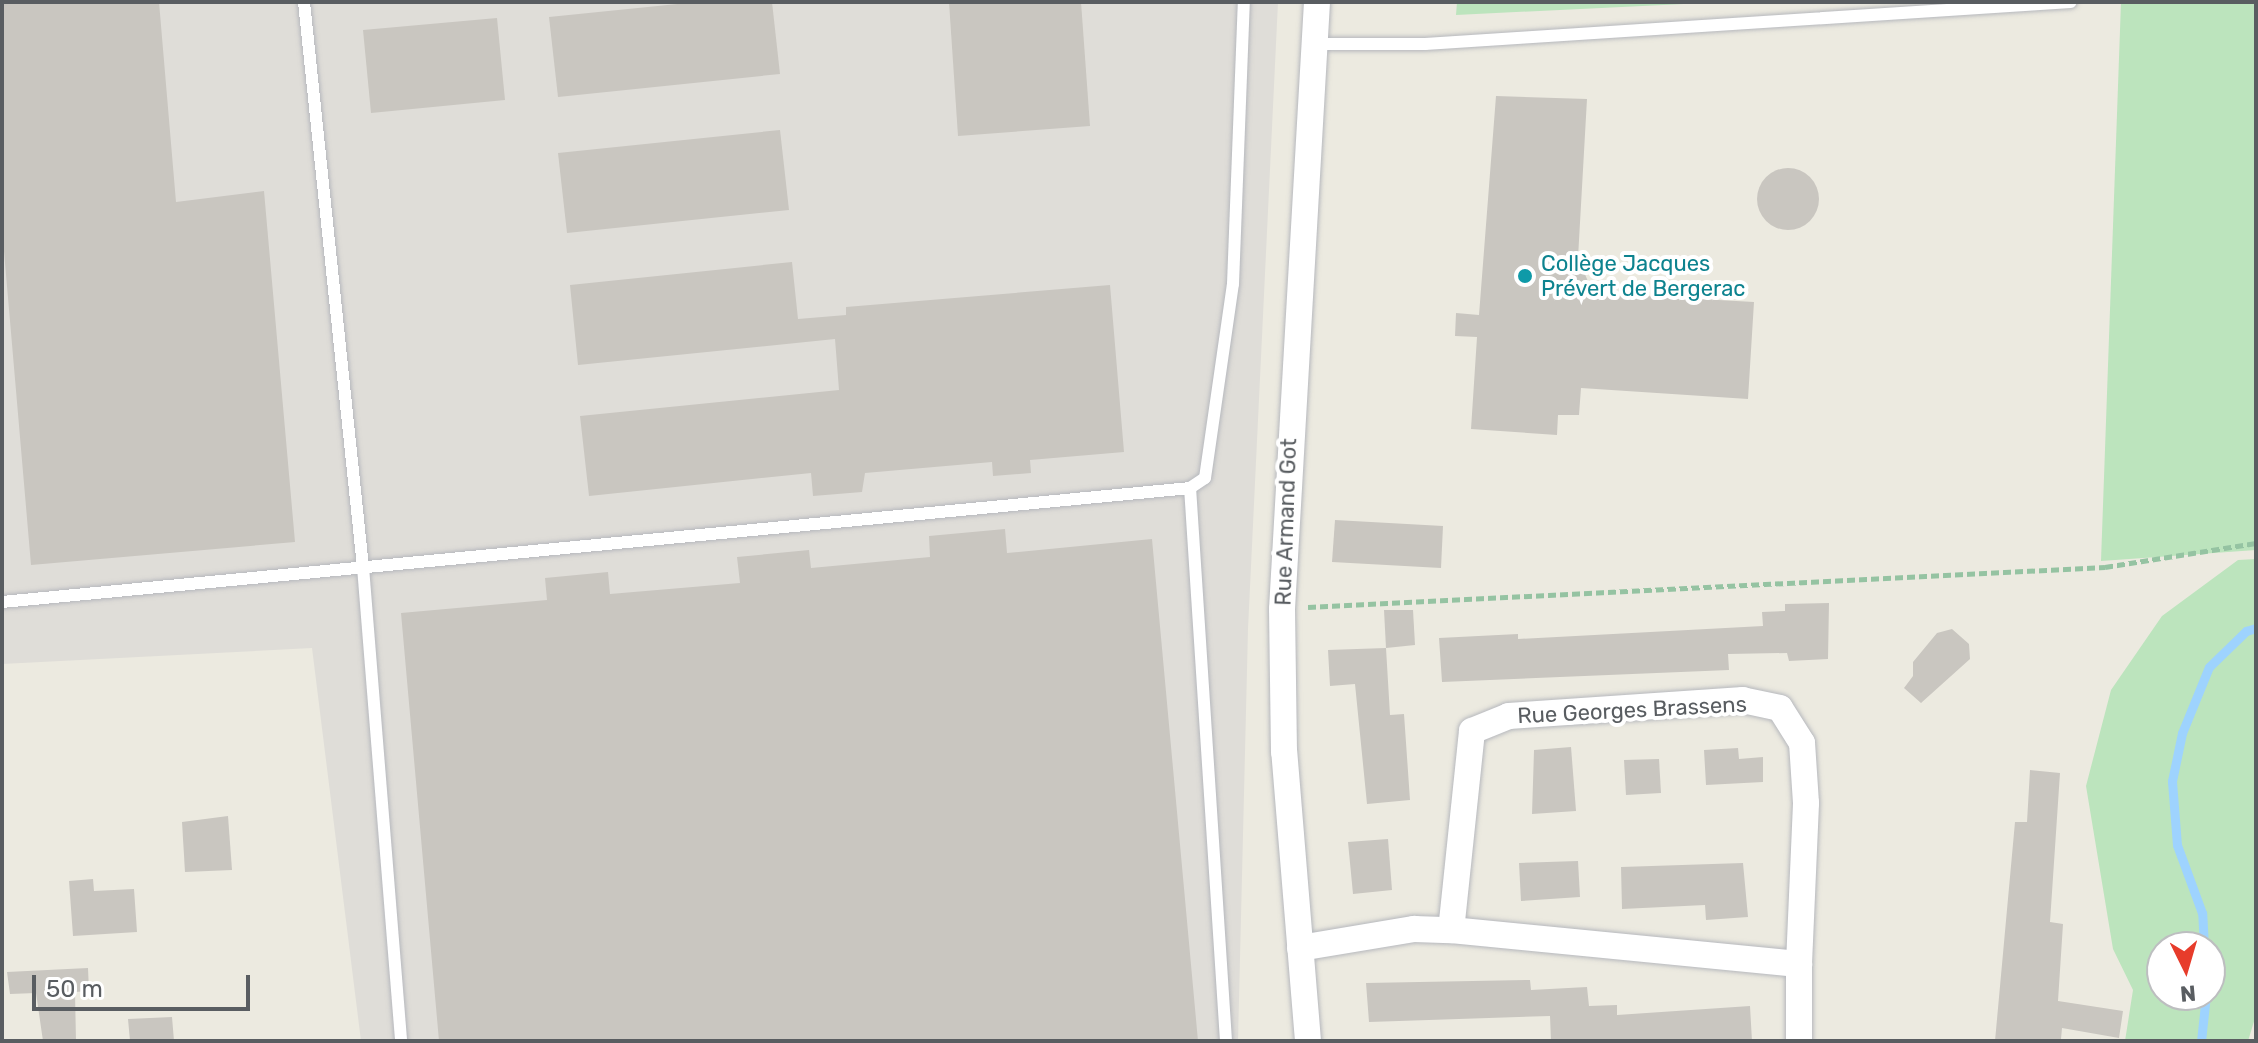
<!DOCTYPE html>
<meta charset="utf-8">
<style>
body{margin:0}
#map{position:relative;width:2258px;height:1043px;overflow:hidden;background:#eceae0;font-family:Rubik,sans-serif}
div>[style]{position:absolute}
.industrial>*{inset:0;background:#dfddd8}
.green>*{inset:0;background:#bce4bd}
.stream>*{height:9px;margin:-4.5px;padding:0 4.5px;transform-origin:4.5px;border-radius:4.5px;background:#9ed3fe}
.building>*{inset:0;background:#c9c6c0}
.round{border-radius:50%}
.path>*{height:5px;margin-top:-2.5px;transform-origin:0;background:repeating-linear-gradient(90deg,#95c3a2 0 8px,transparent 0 12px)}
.roads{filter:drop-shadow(0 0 2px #b6b8bd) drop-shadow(0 0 2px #b6b8bd)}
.lane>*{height:12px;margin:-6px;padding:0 6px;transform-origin:6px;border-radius:6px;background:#fff}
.street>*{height:26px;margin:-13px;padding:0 13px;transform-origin:13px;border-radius:13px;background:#fff}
.dots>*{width:22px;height:22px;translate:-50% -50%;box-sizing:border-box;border:4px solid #fff;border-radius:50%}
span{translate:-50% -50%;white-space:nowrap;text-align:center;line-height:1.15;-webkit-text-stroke:8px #fff;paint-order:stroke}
.culture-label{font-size:22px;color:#0d838f}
.left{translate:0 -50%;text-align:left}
.street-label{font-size:22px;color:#595d61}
.frame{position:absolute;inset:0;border:4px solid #595d61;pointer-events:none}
.north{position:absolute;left:2146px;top:931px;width:80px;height:80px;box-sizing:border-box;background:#fff;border:2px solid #bdbec0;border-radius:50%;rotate:175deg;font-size:22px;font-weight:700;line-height:32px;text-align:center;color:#595d61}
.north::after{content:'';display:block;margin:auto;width:28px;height:36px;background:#e73c2b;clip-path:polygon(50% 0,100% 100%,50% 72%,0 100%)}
.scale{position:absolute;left:32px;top:975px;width:218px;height:36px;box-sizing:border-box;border:4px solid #595d61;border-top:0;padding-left:10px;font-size:24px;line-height:28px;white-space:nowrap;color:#595d61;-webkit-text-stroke:6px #fff;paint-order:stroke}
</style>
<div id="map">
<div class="industrial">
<i style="clip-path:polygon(2px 2px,1278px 2px,1248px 629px,1238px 1041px,361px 1041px,312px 648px,2px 664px)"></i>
</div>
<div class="green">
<i style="clip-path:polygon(1457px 2px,1725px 2px,1456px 15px)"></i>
<i style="clip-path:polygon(2121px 2px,2256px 2px,2256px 550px,2101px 561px)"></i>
<i style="clip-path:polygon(evenodd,2256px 559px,2256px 1015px,2248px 1041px,2125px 1041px,2133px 990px,2113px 949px,2086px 786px,2111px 690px,2162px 616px,2238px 560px,2256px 559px,2162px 947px,2210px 947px,2210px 995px,2162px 995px,2162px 947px)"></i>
</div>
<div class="stream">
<i style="left:2204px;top:947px;width:34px;rotate:-93deg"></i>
<i style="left:2202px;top:913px;width:72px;rotate:-110.2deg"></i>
<i style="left:2177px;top:845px;width:64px;rotate:-94.5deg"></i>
<i style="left:2172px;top:781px;width:49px;rotate:-78.2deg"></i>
<i style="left:2182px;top:733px;width:71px;rotate:-67.8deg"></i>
<i style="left:2209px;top:667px;width:52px;rotate:-44.2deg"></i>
<i style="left:2246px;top:631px;width:10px;rotate:-17deg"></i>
<i style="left:2201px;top:1041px;width:46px;rotate:-83.8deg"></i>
</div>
<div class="building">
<i style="clip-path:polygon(2px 2px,159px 2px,176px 202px,264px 191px,295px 542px,31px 565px,2px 228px)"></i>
<i style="clip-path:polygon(697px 2px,772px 2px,780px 74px,558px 97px,549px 17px)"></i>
<i style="clip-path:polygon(949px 2px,1081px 2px,1090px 126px,958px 136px)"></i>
<i style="clip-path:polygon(497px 18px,505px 100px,371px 113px,363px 30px)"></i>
<i style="clip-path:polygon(1496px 96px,1587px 99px,1578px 258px,1593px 293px,1754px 302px,1748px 399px,1581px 388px,1579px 415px,1558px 415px,1557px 435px,1471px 429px,1477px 337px,1455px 336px,1456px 313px,1479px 315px)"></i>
<i style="clip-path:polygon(780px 130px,789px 210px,567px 233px,558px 153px)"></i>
<i class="round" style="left:1757px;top:168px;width:62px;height:62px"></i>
<i style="clip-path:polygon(792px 262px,798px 319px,846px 315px,846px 307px,1110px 285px,1124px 452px,1030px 460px,1031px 473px,993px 476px,992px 462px,865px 473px,862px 492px,813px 496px,811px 473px,589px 496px,580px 416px,839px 390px,835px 339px,578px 365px,570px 285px)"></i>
<i style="clip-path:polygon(1335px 520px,1443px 526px,1441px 568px,1332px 562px)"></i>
<i style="clip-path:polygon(1005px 529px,1007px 553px,1152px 539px,1198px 1041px,439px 1041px,401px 613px,547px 600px,545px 578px,608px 572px,610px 594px,740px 583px,737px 557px,809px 550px,811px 568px,930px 557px,929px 536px)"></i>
<i style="clip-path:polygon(1829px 603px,1828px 659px,1789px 661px,1787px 653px,1728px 654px,1729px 670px,1442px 682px,1439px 638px,1518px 634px,1518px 639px,1763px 626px,1762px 612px,1785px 611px,1785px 604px)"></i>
<i style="clip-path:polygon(1384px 610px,1413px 610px,1415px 645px,1386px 648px)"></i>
<i style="clip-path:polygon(1952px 629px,1969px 644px,1970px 659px,1921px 703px,1904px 688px,1913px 676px,1913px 662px,1937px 633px)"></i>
<i style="clip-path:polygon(1386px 648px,1390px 715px,1404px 714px,1410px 800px,1367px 804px,1355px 684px,1330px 686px,1328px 650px)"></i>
<i style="clip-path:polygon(1571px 747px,1576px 811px,1532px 814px,1534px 750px)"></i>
<i style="clip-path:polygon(1738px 748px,1739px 759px,1763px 757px,1763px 782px,1706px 785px,1704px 750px)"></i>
<i style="clip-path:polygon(1659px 759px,1661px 793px,1626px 795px,1624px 760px)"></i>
<i style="clip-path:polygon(2030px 770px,2060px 773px,2050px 922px,2063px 924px,2058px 1001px,2123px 1011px,2119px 1038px,2062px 1028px,2061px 1039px,2055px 1041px,1995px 1041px,2015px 822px,2027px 822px)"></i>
<i style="clip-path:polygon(228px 816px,232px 870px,185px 872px,182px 822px)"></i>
<i style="clip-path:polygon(1388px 839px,1392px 890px,1353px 894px,1348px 842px)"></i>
<i style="clip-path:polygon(1578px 861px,1580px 897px,1521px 901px,1519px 863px)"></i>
<i style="clip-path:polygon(1743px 863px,1748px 917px,1706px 920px,1705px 905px,1622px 909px,1621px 867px)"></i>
<i style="clip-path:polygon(93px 879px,94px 891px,134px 889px,137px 932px,73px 936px,69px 881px)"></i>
<i style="clip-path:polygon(88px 968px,89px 991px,75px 992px,76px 1041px,43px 1041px,36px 993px,10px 994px,7px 972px)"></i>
<i style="clip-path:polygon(1530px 980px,1531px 990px,1587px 987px,1589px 1006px,1617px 1005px,1617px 1015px,1750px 1006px,1752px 1041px,1551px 1041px,1550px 1016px,1369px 1022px,1366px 983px)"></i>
<i style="clip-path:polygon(172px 1017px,174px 1041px,130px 1041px,128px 1019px)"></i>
</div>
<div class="path">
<i style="left:1308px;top:607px;width:798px;rotate:-2.87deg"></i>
<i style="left:2105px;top:567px;width:153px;rotate:-9deg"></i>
</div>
<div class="roads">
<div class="lane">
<i style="left:304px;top:2px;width:568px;rotate:84.04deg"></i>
<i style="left:363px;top:567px;width:476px;rotate:85.4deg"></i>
<i style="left:1315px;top:44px;width:110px"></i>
<i style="left:1425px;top:44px;width:647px;rotate:-3.72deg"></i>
<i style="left:2px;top:602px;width:1193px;rotate:-5.48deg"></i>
<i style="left:1226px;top:1041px;width:554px;rotate:-93.72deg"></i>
<i style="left:1190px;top:488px;width:18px;rotate:-34deg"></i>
<i style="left:1205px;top:478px;width:196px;rotate:-81.8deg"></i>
<i style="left:1233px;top:284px;width:282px;rotate:-87.8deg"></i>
</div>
<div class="street">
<i style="left:1300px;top:948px;width:116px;rotate:-9.5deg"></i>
<i style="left:1414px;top:929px;width:37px;rotate:2deg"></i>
<i style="left:1451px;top:930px;width:350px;rotate:5.6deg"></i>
<i style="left:1799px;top:964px;width:161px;rotate:-87.5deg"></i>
<i style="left:1806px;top:803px;width:60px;rotate:-93.8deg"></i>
<i style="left:1802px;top:743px;width:41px;rotate:-122.2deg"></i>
<i style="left:1780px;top:708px;width:38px;rotate:-168deg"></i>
<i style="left:1743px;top:700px;width:235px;rotate:176.1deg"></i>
<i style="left:1509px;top:716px;width:40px;rotate:158deg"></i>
<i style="left:1472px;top:731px;width:200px;rotate:96deg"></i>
<i style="left:1308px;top:1041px;width:290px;rotate:-94.7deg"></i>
<i style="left:1284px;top:752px;width:143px;rotate:-90.8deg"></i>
<i style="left:1282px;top:609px;width:608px;rotate:-86.7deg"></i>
<i style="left:1799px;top:1041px;width:77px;rotate:-90deg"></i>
</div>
</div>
<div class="dots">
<i style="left:1525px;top:276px;background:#0f9aa8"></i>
</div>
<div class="culture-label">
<span class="left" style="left:1541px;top:276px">Collège Jacques<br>Prévert de Bergerac</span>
</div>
<div class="street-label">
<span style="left:1286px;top:522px;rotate:-88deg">Rue Armand Got</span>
<span style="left:1632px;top:710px;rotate:-3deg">Rue Georges Brassens</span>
</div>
<div class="frame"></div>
<div class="north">N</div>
<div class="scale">50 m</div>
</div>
